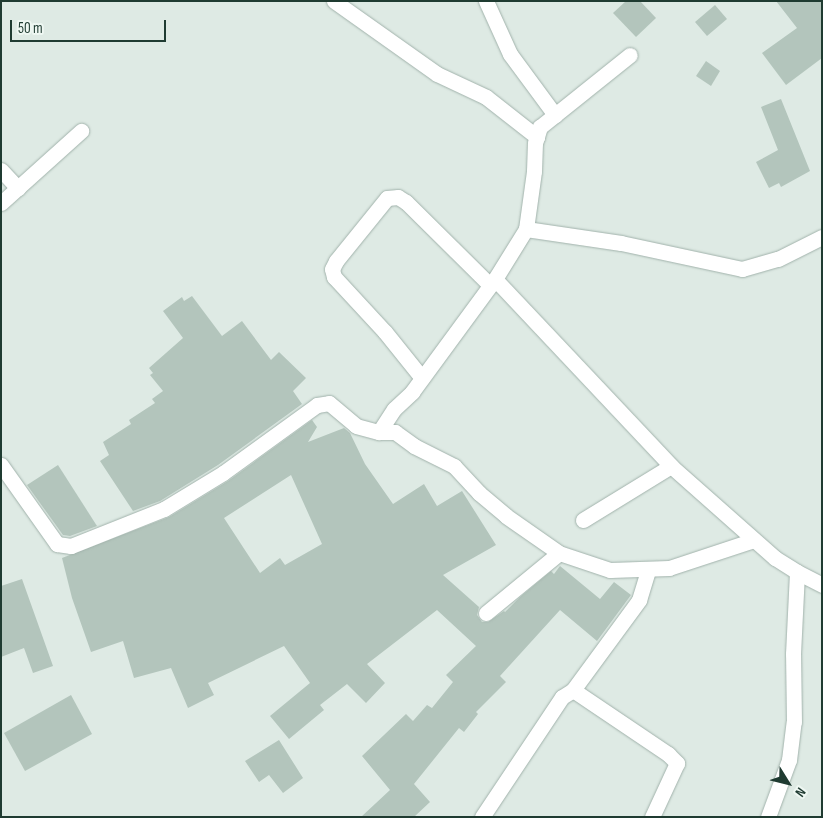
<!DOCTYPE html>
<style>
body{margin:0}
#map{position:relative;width:823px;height:818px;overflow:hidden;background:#deeae4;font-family:"Sofia Sans Condensed",sans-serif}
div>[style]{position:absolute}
.building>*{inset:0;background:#b3c5bc}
.roads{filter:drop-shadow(0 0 1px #a1b2ab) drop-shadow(0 0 1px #a1b2ab)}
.minor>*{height:15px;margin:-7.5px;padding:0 7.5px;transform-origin:7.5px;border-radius:7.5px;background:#fff}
span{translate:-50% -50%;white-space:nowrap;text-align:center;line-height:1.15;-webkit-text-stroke:5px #eef7f2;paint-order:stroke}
.frame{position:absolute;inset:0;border:2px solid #1f3b31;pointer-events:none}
.north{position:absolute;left:763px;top:758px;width:50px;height:50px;-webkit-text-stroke:4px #eef7f2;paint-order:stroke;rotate:126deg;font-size:14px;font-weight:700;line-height:20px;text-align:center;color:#1f3b31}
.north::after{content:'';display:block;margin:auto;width:18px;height:22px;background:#1f3b31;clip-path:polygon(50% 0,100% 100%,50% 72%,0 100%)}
.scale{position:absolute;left:10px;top:20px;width:156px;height:22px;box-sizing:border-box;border:2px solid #1f3b31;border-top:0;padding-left:6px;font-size:15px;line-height:18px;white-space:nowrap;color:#1f3b31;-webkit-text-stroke:4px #eef7f2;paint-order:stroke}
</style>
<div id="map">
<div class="building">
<i style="clip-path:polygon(626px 1px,640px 1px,656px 18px,636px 37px,613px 13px)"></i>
<i style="clip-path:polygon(776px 1px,822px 1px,822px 58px,786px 85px,762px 53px,797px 28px)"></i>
<i style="clip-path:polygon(715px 5px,727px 19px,707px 36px,695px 22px)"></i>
<i style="clip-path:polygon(706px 61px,720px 71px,711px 86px,696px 76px)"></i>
<i style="clip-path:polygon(781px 99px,810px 171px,781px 187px,779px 183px,769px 188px,756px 162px,778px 150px,761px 107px)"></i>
<i style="clip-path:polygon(192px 296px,222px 336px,242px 321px,271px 360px,279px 352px,306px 378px,293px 391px,302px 404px,218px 465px,160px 501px,133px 511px,100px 461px,109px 455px,103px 442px,131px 424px,129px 420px,155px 403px,152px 399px,163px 391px,150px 375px,153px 373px,149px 368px,183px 338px,163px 311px,182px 297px,184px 301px)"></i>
<i style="clip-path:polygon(evenodd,312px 420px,317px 427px,308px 442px,344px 428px,350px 433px,365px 464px,393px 504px,424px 484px,437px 506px,462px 491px,496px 545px,443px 575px,479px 607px,477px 615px,482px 622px,488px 622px,504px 611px,505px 612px,520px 597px,551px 571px,554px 574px,560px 566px,600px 599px,614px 582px,631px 595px,597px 641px,560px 610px,500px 676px,506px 682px,476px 712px,478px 714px,464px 732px,459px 728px,414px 784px,430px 802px,414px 817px,361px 817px,390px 790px,362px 756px,406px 714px,413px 721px,427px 705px,432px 708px,453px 682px,446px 675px,476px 646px,437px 610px,367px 664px,385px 683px,366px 703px,347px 684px,320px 705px,324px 710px,289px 739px,270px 716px,310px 683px,284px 646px,208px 683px,214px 695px,188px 708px,171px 668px,134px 678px,123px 641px,91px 652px,72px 598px,62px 558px,169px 517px,228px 481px,312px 420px,291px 475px,322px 544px,285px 565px,280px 558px,260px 573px,224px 518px,291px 475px)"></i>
<i style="clip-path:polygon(58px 465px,97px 526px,70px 536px,63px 535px,27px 485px)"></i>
<i style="clip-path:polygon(22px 579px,53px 666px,33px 673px,24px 648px,1px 657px,1px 586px)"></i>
<i style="clip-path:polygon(71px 695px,92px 734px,25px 771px,4px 733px)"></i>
<i style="clip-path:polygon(279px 740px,303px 778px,283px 793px,269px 775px,259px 782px,245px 761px)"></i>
</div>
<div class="roads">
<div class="minor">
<i style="left:334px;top:1px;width:126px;rotate:35.3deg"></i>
<i style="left:437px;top:74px;width:54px;rotate:25.1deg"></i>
<i style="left:486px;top:97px;width:65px;rotate:38.1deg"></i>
<i style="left:486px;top:1px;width:58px;rotate:65.6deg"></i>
<i style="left:510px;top:54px;width:76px;rotate:53.6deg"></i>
<i style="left:1px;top:170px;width:25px;rotate:47deg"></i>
<i style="left:1px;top:203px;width:108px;rotate:-42deg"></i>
<i style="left:526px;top:229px;width:96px;rotate:8.4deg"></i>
<i style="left:621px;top:243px;width:124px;rotate:12.1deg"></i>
<i style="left:742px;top:269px;width:37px;rotate:-16deg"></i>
<i style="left:778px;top:259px;width:49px;rotate:-26.6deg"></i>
<i style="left:495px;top:279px;width:257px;rotate:46.7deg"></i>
<i style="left:671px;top:466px;width:139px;rotate:41.5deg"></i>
<i style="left:775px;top:558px;width:26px;rotate:32deg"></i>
<i style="left:797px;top:572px;width:28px;rotate:27deg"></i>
<i style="left:422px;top:378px;width:59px;rotate:-128.8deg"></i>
<i style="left:385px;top:332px;width:75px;rotate:-132.8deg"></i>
<i style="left:334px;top:277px;width:8px;rotate:-104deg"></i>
<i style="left:332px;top:269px;width:9px;rotate:-63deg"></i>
<i style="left:336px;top:261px;width:81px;rotate:-51deg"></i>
<i style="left:387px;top:198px;width:11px;rotate:-5deg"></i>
<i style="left:398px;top:197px;width:9px;rotate:32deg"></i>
<i style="left:406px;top:202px;width:118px;rotate:44.7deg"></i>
<i style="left:379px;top:432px;width:27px;rotate:-57deg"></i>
<i style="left:394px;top:409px;width:25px;rotate:-43deg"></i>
<i style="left:412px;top:392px;width:140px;rotate:-53.7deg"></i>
<i style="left:495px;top:279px;width:59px;rotate:-58.2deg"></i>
<i style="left:526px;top:229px;width:59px;rotate:-82.1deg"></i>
<i style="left:534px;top:171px;width:28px;rotate:-88deg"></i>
<i style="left:535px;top:143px;width:17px;rotate:-73deg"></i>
<i style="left:540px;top:127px;width:115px;rotate:-38.7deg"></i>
<i style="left:1px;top:465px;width:97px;rotate:54.7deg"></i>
<i style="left:57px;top:544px;width:14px;rotate:8deg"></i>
<i style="left:71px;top:546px;width:100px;rotate:-21.7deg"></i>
<i style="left:164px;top:509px;width:69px;rotate:-31.4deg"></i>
<i style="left:223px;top:473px;width:116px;rotate:-35.9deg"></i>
<i style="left:317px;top:405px;width:12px;rotate:-9deg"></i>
<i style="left:329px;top:403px;width:35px;rotate:40deg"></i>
<i style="left:356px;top:426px;width:24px;rotate:15deg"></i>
<i style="left:379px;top:432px;width:16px"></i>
<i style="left:395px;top:432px;width:24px;rotate:36deg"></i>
<i style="left:414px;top:446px;width:45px;rotate:26.6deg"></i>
<i style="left:454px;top:466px;width:37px;rotate:47deg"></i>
<i style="left:479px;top:493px;width:35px;rotate:40deg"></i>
<i style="left:506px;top:516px;width:65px;rotate:34.9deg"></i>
<i style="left:559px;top:553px;width:54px;rotate:18.4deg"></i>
<i style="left:610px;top:570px;width:59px;rotate:-1.9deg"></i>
<i style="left:669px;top:568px;width:89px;rotate:-18.2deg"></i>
<i style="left:583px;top:520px;width:103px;rotate:-31.5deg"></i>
<i style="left:486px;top:613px;width:94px;rotate:-39.4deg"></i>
<i style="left:573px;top:690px;width:115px;rotate:34deg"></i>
<i style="left:668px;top:754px;width:13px;rotate:45deg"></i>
<i style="left:677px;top:763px;width:60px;rotate:114.8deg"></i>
<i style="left:482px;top:817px;width:144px;rotate:-56.3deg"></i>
<i style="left:562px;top:697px;width:13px;rotate:-32deg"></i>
<i style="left:573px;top:690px;width:112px;rotate:-53.7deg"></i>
<i style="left:639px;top:600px;width:31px;rotate:-73deg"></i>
<i style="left:768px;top:817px;width:61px;rotate:-69.8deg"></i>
<i style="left:789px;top:760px;width:38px;rotate:-83deg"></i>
<i style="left:794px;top:722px;width:68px;rotate:-90.8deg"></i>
<i style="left:793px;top:654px;width:82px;rotate:-87.2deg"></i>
</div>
</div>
<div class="frame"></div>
<div class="north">N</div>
<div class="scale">50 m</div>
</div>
